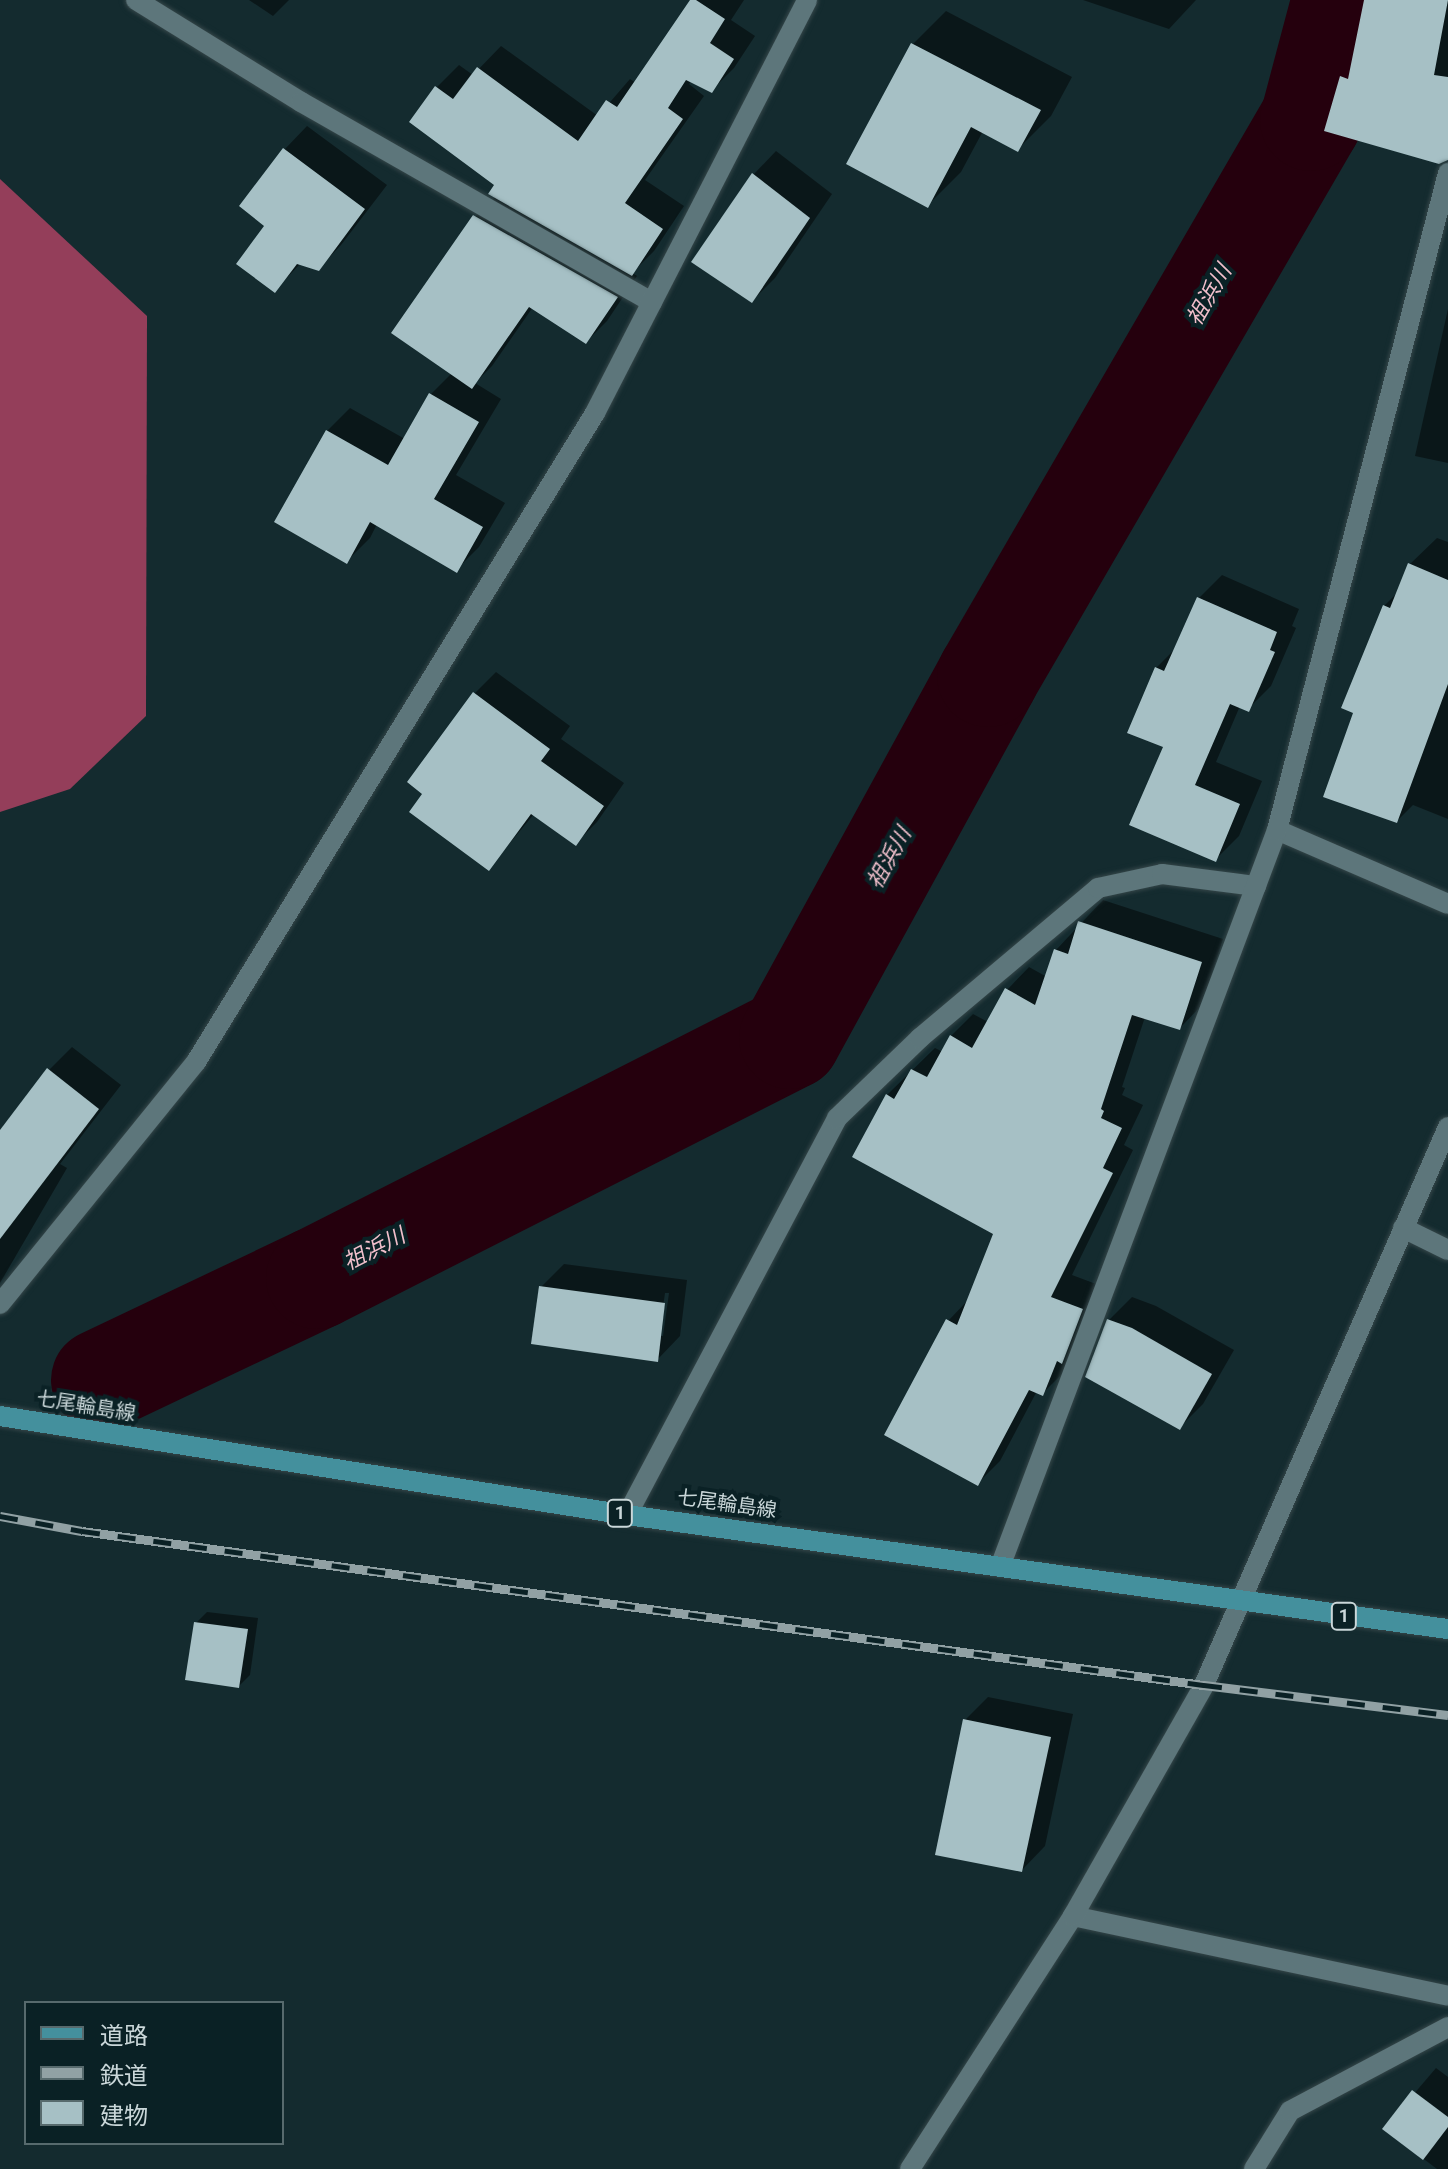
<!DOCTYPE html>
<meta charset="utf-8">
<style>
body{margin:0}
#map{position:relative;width:1448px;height:2169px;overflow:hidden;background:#142b2f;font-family:Roboto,"Noto Sans JP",sans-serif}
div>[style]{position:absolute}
.forest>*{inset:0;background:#943e5a}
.shadow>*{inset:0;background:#0007}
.river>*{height:102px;margin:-51px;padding:0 51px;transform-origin:51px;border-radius:51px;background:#25000d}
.building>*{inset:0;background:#a6c0c5}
.roads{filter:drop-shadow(0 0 2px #354649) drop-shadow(0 0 2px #354649)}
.lane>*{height:20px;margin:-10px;padding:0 10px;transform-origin:10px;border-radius:10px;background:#5d767b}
.street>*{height:20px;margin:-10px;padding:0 10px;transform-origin:10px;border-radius:10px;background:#5d767b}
.primary>*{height:20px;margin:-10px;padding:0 10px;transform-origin:10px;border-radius:10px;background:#44909d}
.rail>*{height:9px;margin-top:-4.5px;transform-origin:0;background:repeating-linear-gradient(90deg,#0a2125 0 18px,#91a1a4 0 36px);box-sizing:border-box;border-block:2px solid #91a1a4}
span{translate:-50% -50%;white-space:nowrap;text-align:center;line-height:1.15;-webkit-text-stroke:8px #0a2125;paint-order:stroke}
.shield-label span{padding:2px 6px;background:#0a2125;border:2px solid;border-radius:6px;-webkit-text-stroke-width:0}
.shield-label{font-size:18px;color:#cad7d9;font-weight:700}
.street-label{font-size:20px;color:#cad7d9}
.water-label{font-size:22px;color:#f1bfcb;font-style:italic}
.legend{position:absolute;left:24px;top:2001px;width:260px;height:144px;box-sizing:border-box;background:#0a2125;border:2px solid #576a6d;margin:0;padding:10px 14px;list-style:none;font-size:24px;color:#cad7d9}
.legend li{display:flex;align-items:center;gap:16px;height:40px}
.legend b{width:40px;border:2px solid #576a6d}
</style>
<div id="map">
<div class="forest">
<i style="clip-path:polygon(0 179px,147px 316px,146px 716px,70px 789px,0 812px)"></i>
</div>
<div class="shadow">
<i style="clip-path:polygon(249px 0,289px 0,273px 16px)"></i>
<i style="clip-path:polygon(692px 0,744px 0,731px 20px,755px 36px,734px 68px,711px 91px,692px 80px,689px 84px,704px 96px,645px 180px,684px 206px,654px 251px,632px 273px,637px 276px,607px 321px,586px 342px,533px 307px,492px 366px,475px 383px,501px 399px,456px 475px,505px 503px,479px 547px,456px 570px,377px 524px,370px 538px,347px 561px,327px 431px,350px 408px,405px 439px,431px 394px,452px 373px,475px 217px,496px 196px,497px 185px,437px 87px,459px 65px,473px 75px,501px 46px,598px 116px,630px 79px,636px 83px)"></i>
<i style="clip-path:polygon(1083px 0,1196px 0,1169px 29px)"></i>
<i style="clip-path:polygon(1365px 0,1448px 0,1448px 160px,1327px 129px)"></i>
<i style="clip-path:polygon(946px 11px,1072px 77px,1051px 116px,1018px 149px,983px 131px,961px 172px,928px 205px,913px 44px)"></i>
<i style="clip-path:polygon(307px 126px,387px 185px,341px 245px,318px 269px,301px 263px,275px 290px,267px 225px,241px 206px,285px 149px)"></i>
<i style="clip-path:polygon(776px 151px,832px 194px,775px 278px,752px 301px,694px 262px,754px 174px)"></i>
<i style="clip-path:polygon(1448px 309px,1448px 463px,1415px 456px)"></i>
<i style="clip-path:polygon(1437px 538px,1448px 542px,1448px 819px,1413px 805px,1397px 821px,1355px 712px,1384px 606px,1399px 591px,1409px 565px)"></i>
<i style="clip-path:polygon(1222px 575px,1299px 609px,1292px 626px,1296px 628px,1271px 686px,1248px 709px,1240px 706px,1216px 762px,1262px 781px,1239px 836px,1216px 859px,1166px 746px,1156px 668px,1177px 647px,1199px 598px)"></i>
<i style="clip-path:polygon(496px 672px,570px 726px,561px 739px,624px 783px,597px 822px,576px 843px,534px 814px,489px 868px,474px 694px)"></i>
<i style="clip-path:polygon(1103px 900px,1223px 939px,1202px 1005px,1180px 1028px,1145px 1017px,1122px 1087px,1125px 1088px,1122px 1095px,1143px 1105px,1124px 1145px,1133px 1150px,1072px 1275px,1104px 1287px,1065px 1371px,1043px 1393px,1037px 1391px,1000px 1461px,978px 1483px,948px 1321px,970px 1298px,995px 1233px,854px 1156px,887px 1095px,935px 1048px,943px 1052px,951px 1036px,973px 1014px,988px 1022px,1007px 990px,1029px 967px,1047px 977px,1056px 950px)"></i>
<i style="clip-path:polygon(72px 1047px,121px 1085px,60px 1164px,67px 1168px,0 1283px,0 1133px,49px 1070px)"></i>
<i style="clip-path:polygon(evenodd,564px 1264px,687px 1280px,680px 1336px,657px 1360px,541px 1287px,564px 1264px,665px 1293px,669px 1293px,663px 1336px,659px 1336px,665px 1293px)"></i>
<i style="clip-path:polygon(1132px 1297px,1156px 1306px,1234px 1350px,1203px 1404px,1180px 1427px,1109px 1320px)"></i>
<i style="clip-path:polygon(207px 1612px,258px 1618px,250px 1675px,239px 1686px,196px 1623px)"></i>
<i style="clip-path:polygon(988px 1697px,1073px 1714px,1045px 1846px,1022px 1870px,965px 1720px)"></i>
<i style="clip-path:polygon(1436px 2068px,1448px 2077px,1448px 2169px,1437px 2169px,1384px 2129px)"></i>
</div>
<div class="river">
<i style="left:102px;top:1380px;width:238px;rotate:-25.4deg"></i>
<i style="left:317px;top:1278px;width:530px;rotate:-26.9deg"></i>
<i style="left:790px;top:1038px;width:413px;rotate:-61.3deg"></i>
<i style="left:988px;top:676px;width:643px;rotate:-59.85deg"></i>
<i style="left:1311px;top:120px;width:124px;rotate:-75.1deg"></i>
</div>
<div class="building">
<i style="clip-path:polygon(690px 0,696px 0,725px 19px,710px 43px,734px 59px,712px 93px,686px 80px,668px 108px,683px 119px,625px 203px,663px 229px,632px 276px,488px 194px,494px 185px,409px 122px,435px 86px,453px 99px,477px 67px,578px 141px,606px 100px,617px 107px)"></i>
<i style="clip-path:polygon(1364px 0,1448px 0,1434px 75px,1448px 77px,1448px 160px,1439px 164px,1324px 131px,1340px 76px,1348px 79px)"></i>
<i style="clip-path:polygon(911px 43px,1041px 110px,1018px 152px,971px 127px,928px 208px,846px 164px)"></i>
<i style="clip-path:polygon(283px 148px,365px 209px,319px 271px,297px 264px,275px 293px,236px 264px,264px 226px,239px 206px)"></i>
<i style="clip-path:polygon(752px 173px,810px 218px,752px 303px,691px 262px)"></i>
<i style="clip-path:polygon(473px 215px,618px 297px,586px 344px,529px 307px,472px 389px,391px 333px)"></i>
<i style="clip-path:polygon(429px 393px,479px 422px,434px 499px,483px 527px,457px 573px,370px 522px,347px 564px,274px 522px,326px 430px,388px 465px)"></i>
<i style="clip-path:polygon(1408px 563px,1448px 580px,1448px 684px,1397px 823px,1323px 797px,1353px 713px,1341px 708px,1383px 605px,1390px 608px)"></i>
<i style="clip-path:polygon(1197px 597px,1277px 632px,1270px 650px,1275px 652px,1249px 712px,1230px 704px,1195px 785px,1240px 804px,1216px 862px,1129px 825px,1163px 747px,1127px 733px,1155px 667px,1164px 671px)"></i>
<i style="clip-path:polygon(473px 692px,550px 749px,541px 761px,604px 806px,576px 846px,531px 814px,489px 871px,409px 812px,422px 794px,407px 782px)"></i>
<i style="clip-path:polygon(1078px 921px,1202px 962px,1180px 1030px,1132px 1015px,1101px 1109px,1104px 1111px,1101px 1118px,1122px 1128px,1103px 1168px,1113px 1173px,1051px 1297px,1083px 1309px,1062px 1364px,1057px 1361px,1043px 1396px,1029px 1390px,978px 1486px,884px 1435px,946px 1319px,957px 1325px,993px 1234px,852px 1157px,886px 1094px,894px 1099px,911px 1069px,927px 1077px,950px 1035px,972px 1048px,1005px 988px,1035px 1005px,1054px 949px,1068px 954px)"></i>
<i style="clip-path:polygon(47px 1068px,99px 1109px,0 1239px,0 1130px)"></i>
<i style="clip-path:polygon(539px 1286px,665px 1303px,658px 1362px,531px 1344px)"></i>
<i style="clip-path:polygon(1107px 1319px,1132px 1328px,1212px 1374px,1180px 1430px,1085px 1377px)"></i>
<i style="clip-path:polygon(194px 1622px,248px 1629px,239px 1688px,185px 1680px)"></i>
<i style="clip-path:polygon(963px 1719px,1051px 1737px,1022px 1872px,935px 1855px)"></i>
<i style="clip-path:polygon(1412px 2090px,1448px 2117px,1448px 2127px,1423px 2160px,1382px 2129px)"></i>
</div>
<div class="roads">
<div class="lane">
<i style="left:136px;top:0;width:194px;rotate:31.7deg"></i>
<i style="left:301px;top:102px;width:404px;rotate:29.7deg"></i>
</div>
<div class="street">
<i style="left:1277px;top:830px;width:186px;rotate:23.4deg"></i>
<i style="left:1403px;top:1228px;width:50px;rotate:26.1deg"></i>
<i style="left:0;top:1304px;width:311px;rotate:-51deg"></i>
<i style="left:196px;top:1062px;width:762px;rotate:-58.42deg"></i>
<i style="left:595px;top:413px;width:464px;rotate:-62.8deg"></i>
<i style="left:627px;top:1515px;width:449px;rotate:-62.1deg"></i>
<i style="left:837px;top:1118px;width:115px;rotate:-43.9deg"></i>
<i style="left:920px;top:1038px;width:233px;rotate:-40.1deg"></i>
<i style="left:1098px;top:888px;width:66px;rotate:-12.3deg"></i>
<i style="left:1162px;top:874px;width:95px;rotate:7.3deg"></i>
<i style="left:1000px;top:1567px;width:787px;rotate:-69.4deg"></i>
<i style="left:1277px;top:830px;width:679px;rotate:-75.41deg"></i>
<i style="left:1073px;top:1916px;width:383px;rotate:12deg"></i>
<i style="left:910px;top:2169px;width:301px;rotate:-57.2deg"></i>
<i style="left:1073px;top:1916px;width:266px;rotate:-60.4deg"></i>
<i style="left:1204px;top:1685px;width:609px;rotate:-66.38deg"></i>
<i style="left:1254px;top:2169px;width:68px;rotate:-58.2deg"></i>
<i style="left:1290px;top:2111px;width:179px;rotate:-28deg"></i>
</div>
<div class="primary">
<i style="left:0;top:1416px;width:635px;rotate:8.97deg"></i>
<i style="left:627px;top:1515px;width:829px;rotate:7.91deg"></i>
</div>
</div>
<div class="rail">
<i style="left:0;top:1516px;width:83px;rotate:10.4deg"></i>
<i style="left:82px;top:1531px;width:1133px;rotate:7.82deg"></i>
<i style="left:1204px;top:1685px;width:246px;rotate:7deg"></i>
</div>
<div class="shield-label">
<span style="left:620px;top:1513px">1</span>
<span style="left:1344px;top:1616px">1</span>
</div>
<div class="street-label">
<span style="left:86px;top:1406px;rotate:9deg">七尾輪島線</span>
<span style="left:727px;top:1504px;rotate:8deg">七尾輪島線</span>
</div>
<div class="water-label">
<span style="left:1209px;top:295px;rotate:-60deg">祖浜川</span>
<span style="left:889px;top:858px;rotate:-61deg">祖浜川</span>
<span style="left:374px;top:1249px;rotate:-27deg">祖浜川</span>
</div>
<ul class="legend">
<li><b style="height:10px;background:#44909d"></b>道路</li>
<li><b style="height:10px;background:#91a1a4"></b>鉄道</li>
<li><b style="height:22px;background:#a6c0c5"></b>建物</li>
</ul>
</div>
